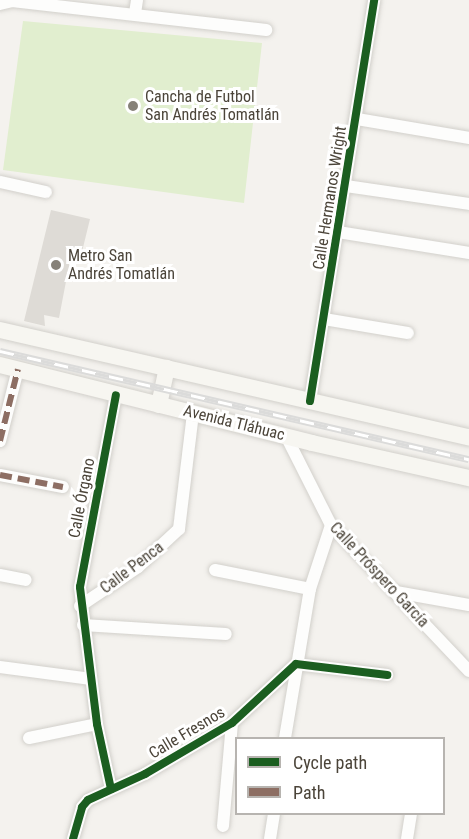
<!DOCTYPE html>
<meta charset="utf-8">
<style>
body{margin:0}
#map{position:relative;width:469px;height:839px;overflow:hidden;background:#f4f2ee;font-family:"Roboto Condensed",sans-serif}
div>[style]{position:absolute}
.green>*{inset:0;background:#e1eecf}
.building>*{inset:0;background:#dedbd6}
.roads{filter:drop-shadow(0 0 2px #d2d0cb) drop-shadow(0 0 2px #d2d0cb)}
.street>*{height:12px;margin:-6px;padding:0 6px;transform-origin:6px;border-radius:6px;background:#fdfdfc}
.secondary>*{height:16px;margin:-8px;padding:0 8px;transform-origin:8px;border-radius:8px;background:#f7f6f1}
.rail>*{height:7px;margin-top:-3.5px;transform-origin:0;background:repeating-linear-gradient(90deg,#fff 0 14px,#dbdbda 0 28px);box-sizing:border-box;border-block:2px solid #dbdbda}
.quiet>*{height:6px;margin-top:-3px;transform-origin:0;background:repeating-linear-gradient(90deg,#8d6e63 0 12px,transparent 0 18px)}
.cycleway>*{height:8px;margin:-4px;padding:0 4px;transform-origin:4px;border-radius:4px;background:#1b5e20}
.dots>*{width:16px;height:16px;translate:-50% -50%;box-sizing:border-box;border:3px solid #fff;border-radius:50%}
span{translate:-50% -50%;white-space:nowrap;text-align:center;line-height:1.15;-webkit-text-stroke:6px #fff;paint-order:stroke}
.poi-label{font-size:16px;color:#4b4439}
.left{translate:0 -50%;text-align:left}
.street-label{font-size:16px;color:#4b4439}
.legend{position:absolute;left:235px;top:737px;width:210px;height:78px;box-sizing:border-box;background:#fff;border:2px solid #b7b4b0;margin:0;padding:8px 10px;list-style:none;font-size:18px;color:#4b4439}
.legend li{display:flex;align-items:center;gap:12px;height:30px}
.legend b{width:30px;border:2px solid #b7b4b0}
</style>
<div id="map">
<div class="green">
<i style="clip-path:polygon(23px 21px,262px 43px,244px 203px,3px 170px)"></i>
</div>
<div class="building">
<i style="clip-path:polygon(51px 210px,90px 219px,80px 260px,68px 271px,59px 318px,44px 315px,45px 326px,24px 321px)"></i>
</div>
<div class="roads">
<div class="street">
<i style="left:0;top:4px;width:12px;rotate:-14deg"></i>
<i style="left:12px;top:1px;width:256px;rotate:6.5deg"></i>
<i style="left:135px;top:13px;width:13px;rotate:-81deg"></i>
<i style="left:357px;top:119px;width:114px;rotate:9.6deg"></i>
<i style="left:0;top:182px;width:47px;rotate:12.3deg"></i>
<i style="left:346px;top:186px;width:124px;rotate:8.3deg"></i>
<i style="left:338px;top:232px;width:133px;rotate:9.1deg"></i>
<i style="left:324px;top:319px;width:85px;rotate:9.5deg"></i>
<i style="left:310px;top:401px;width:406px;rotate:-80.9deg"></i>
<i style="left:286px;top:436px;width:100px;rotate:63.2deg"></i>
<i style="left:331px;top:525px;width:201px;rotate:46.6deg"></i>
<i style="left:0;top:441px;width:74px;rotate:-76deg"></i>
<i style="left:0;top:475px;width:64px;rotate:10.8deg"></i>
<i style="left:215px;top:570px;width:97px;rotate:11.3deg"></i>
<i style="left:0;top:575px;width:26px;rotate:11deg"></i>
<i style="left:396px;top:592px;width:74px;rotate:10.1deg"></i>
<i style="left:80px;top:606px;width:70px;rotate:-33.9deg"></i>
<i style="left:138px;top:567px;width:56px;rotate:-42.8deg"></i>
<i style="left:179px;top:529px;width:117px;rotate:-83.1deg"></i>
<i style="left:83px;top:625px;width:143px;rotate:3.6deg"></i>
<i style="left:0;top:667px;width:92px;rotate:7.5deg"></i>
<i style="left:29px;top:738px;width:69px;rotate:-11.6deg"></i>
<i style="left:285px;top:738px;width:151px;rotate:-80.5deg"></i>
<i style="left:310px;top:589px;width:67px;rotate:-71.8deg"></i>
<i style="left:111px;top:789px;width:66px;rotate:-102.2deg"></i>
<i style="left:97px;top:724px;width:138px;rotate:-97.1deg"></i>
<i style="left:80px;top:587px;width:195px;rotate:-79.4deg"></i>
<i style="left:223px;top:826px;width:103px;rotate:-85deg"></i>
<i style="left:73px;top:839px;width:33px;rotate:-74deg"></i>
<i style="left:82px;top:807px;width:9px;rotate:-49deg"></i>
<i style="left:88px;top:800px;width:63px;rotate:-24.5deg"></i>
<i style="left:145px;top:774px;width:101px;rotate:-30.4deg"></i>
<i style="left:232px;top:723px;width:87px;rotate:-42.7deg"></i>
<i style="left:296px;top:664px;width:92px;rotate:6.9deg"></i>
<i style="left:270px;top:839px;width:25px;rotate:-81deg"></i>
<i style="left:407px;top:839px;width:25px;rotate:-81deg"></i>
</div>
<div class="secondary">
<i style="left:0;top:330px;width:481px;rotate:12.9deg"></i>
<i style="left:0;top:365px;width:322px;rotate:14deg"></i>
<i style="left:312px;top:443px;width:161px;rotate:12.6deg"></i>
<i style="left:159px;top:405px;width:38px;rotate:-78deg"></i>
</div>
</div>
<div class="rail">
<i style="left:0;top:351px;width:481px;rotate:13deg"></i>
</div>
<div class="quiet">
<i style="left:0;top:441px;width:74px;rotate:-76deg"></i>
<i style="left:0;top:475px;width:64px;rotate:10.8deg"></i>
</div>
<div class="cycleway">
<i style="left:310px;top:401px;width:406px;rotate:-80.9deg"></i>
<i style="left:111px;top:789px;width:66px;rotate:-102.2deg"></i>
<i style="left:97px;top:724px;width:138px;rotate:-97.1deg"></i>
<i style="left:80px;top:587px;width:195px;rotate:-79.4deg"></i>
<i style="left:73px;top:839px;width:33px;rotate:-74deg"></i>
<i style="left:82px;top:807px;width:9px;rotate:-49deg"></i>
<i style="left:88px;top:800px;width:63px;rotate:-24.5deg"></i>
<i style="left:145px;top:774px;width:101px;rotate:-30.4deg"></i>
<i style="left:232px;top:723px;width:87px;rotate:-42.7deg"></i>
<i style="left:296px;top:664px;width:92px;rotate:6.9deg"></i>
</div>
<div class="dots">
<i style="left:133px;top:106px;background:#868178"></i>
<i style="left:56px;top:265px;background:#868178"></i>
</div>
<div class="poi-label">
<span class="left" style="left:145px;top:106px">Cancha de Futbol<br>San Andrés Tomatlán</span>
<span class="left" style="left:68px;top:265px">Metro San<br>Andrés Tomatlán</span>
</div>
<div class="street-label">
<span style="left:330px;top:198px;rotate:-81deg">Calle Hermanos Wright</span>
<span style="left:234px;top:423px;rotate:14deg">Avenida Tláhuac</span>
<span style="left:82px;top:498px;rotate:-79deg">Calle Órgano</span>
<span style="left:132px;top:568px;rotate:-37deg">Calle Penca</span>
<span style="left:379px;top:575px;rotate:47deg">Calle Próspero García</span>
<span style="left:187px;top:733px;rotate:-31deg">Calle Fresnos</span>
</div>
<ul class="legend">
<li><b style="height:8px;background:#1b5e20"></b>Cycle path</li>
<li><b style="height:8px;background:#8d6e63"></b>Path</li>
</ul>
</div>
